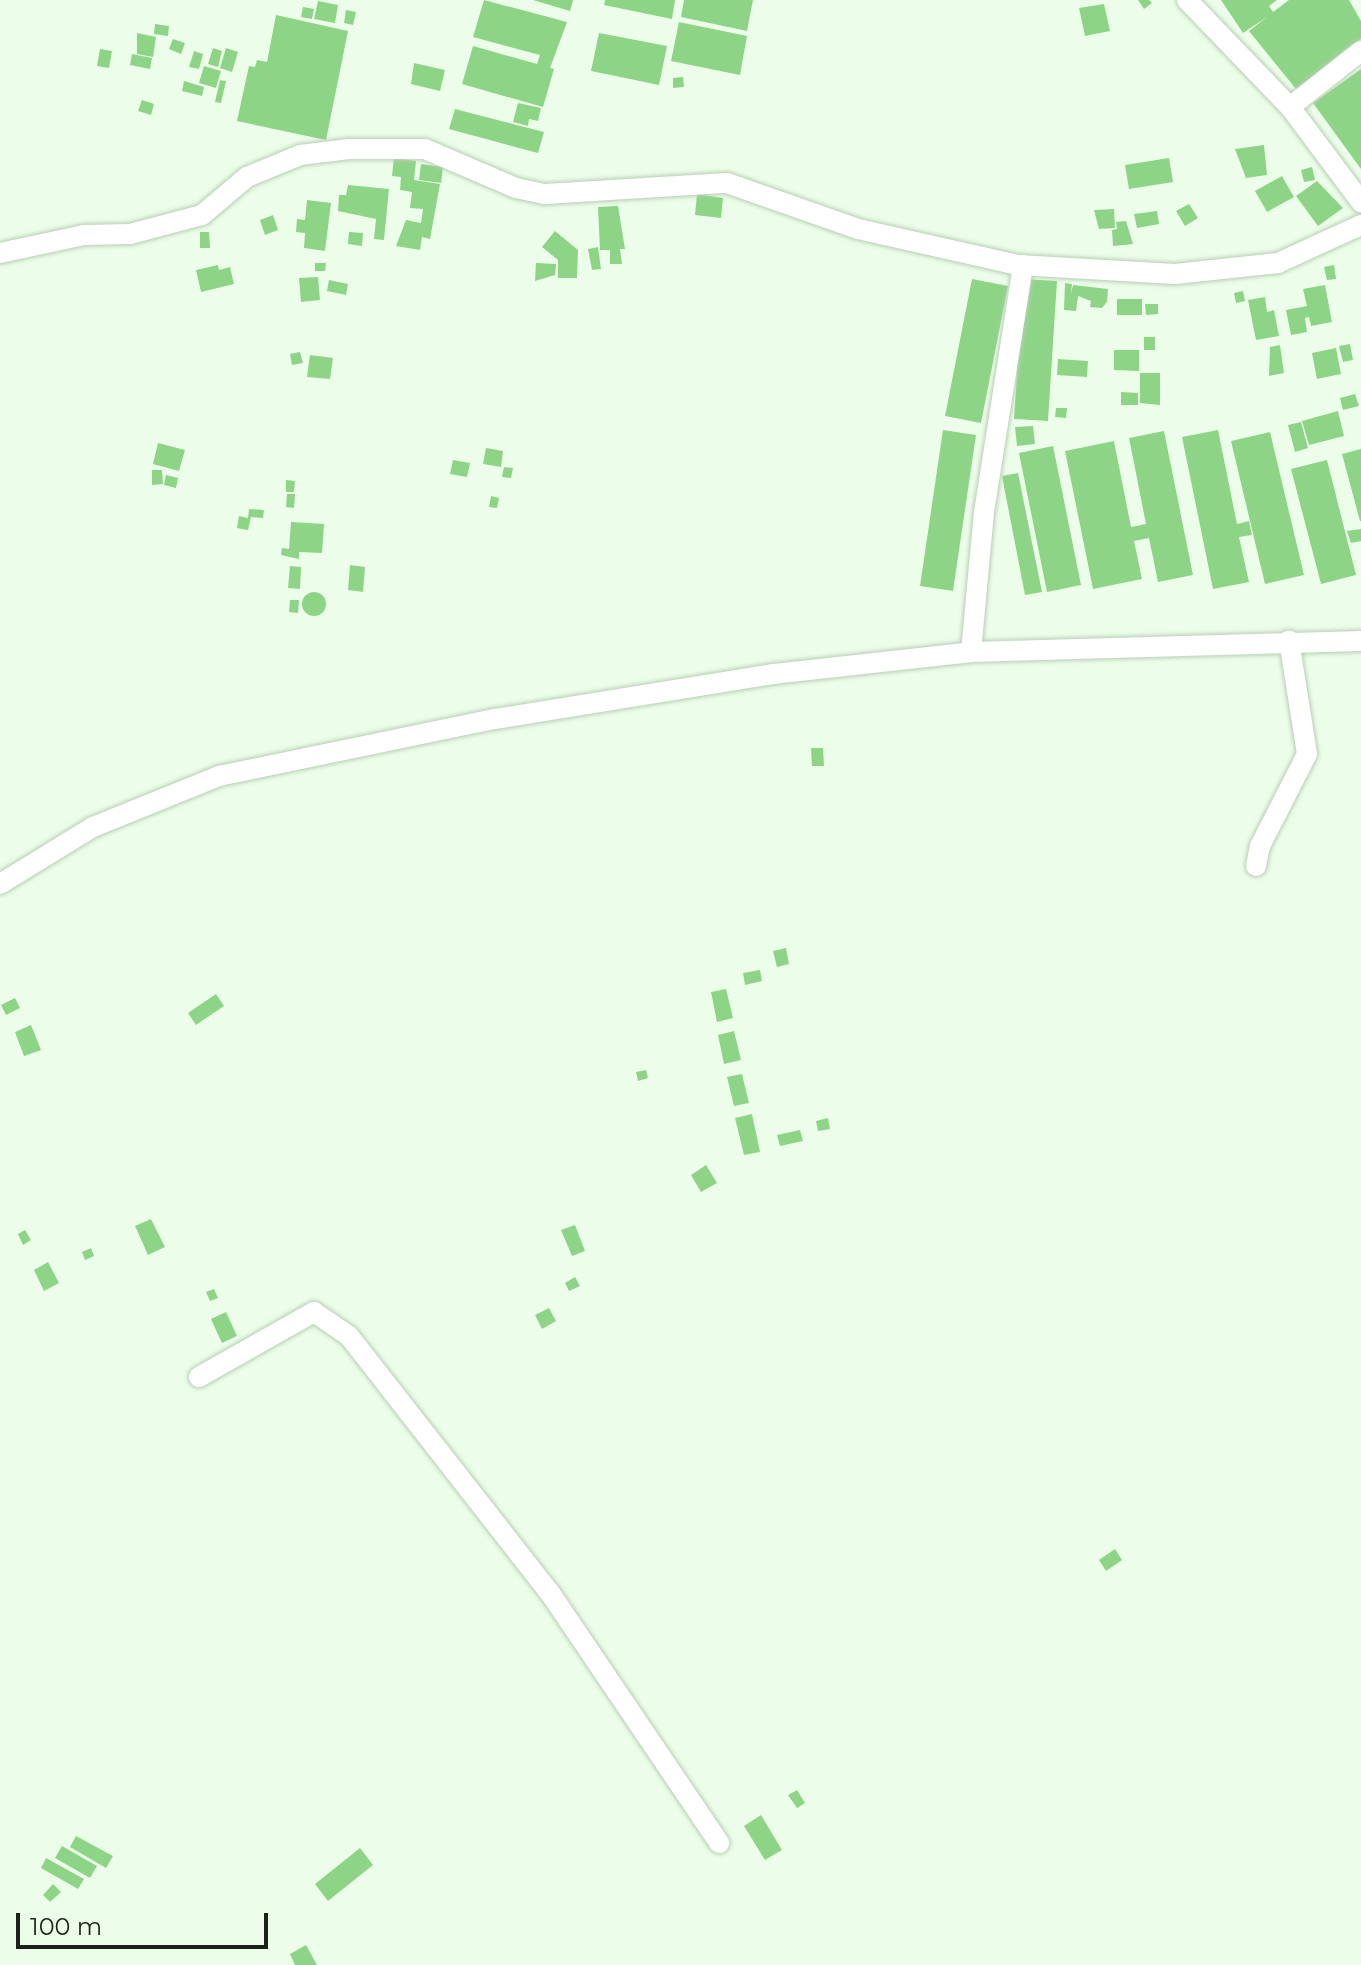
<!DOCTYPE html>
<style>
body{margin:0}
#map{position:relative;width:1361px;height:1965px;overflow:hidden;background:#ecfee9;font-family:Montserrat,sans-serif}
div>[style]{position:absolute}
.building>*{inset:0;background:#8ed487}
.round{border-radius:50%}
.roads{filter:drop-shadow(0 0 2px #b8ceb5) drop-shadow(0 0 2px #b8ceb5)}
.minor>*{height:20px;margin:-10px;padding:0 10px;transform-origin:10px;border-radius:10px;background:#fff}
span{translate:-50% -50%;white-space:nowrap;text-align:center;line-height:1.15;-webkit-text-stroke:7px #ecfee9;paint-order:stroke}
.scale{position:absolute;left:16px;top:1913px;width:252px;height:36px;box-sizing:border-box;border:4px solid #1a2219;border-top:0;padding-left:10px;font-size:24px;line-height:28px;white-space:nowrap;color:#1a2219;-webkit-text-stroke:6px #ecfee9;paint-order:stroke}
</style>
<div id="map">
<div class="building">
<i style="clip-path:polygon(484px 0,567px 22px,550px 68px,554px 69px,543px 107px,462px 84px,473px 46px,537px 64px,540px 55px,473px 37px)"></i>
<i style="clip-path:polygon(533px 0,573px 0,570px 11px)"></i>
<i style="clip-path:polygon(605px 0,675px 0,672px 19px,604px 5px)"></i>
<i style="clip-path:polygon(684px 0,753px 0,747px 31px,681px 17px)"></i>
<i style="clip-path:polygon(1138px 0,1149px 0,1152px 3px,1144px 9px)"></i>
<i style="clip-path:polygon(1221px 0,1277px 0,1269px 6px,1273px 12px,1289px 0,1349px 0,1361px 21px,1361px 39px,1296px 89px,1249px 31px,1267px 17px,1243px 33px)"></i>
<i style="clip-path:polygon(318px 1px,338px 5px,335px 23px,314px 19px)"></i>
<i style="clip-path:polygon(1104px 4px,1110px 31px,1085px 36px,1079px 8px)"></i>
<i style="clip-path:polygon(303px 7px,314px 9px,312px 19px,301px 17px)"></i>
<i style="clip-path:polygon(346px 10px,356px 12px,353px 25px,344px 23px)"></i>
<i style="clip-path:polygon(276px 15px,348px 31px,326px 140px,237px 121px,249px 66px,255px 67px,257px 60px,267px 62px)"></i>
<i style="clip-path:polygon(679px 22px,747px 36px,740px 75px,671px 61px)"></i>
<i style="clip-path:polygon(155px 24px,169px 26px,168px 36px,154px 34px)"></i>
<i style="clip-path:polygon(137px 33px,156px 37px,153px 57px,137px 54px)"></i>
<i style="clip-path:polygon(599px 33px,667px 46px,659px 85px,591px 71px)"></i>
<i style="clip-path:polygon(173px 39px,185px 43px,181px 54px,169px 49px)"></i>
<i style="clip-path:polygon(213px 48px,222px 51px,218px 67px,208px 64px)"></i>
<i style="clip-path:polygon(226px 48px,238px 52px,232px 72px,220px 68px)"></i>
<i style="clip-path:polygon(100px 49px,112px 51px,109px 68px,97px 66px)"></i>
<i style="clip-path:polygon(194px 51px,203px 54px,199px 69px,189px 67px)"></i>
<i style="clip-path:polygon(132px 54px,152px 58px,150px 69px,130px 65px)"></i>
<i style="clip-path:polygon(414px 63px,445px 70px,440px 91px,411px 84px)"></i>
<i style="clip-path:polygon(204px 66px,221px 71px,216px 88px,199px 83px)"></i>
<i style="clip-path:polygon(1361px 69px,1361px 169px,1313px 103px)"></i>
<i style="clip-path:polygon(683px 77px,684px 87px,673px 88px,673px 78px)"></i>
<i style="clip-path:polygon(220px 80px,226px 81px,221px 103px,215px 102px)"></i>
<i style="clip-path:polygon(184px 81px,204px 87px,202px 96px,182px 91px)"></i>
<i style="clip-path:polygon(142px 100px,154px 104px,151px 115px,138px 111px)"></i>
<i style="clip-path:polygon(518px 103px,541px 108px,538px 121px,529px 119px,528px 126px,513px 122px)"></i>
<i style="clip-path:polygon(455px 109px,544px 132px,538px 153px,449px 129px)"></i>
<i style="clip-path:polygon(1264px 145px,1267px 175px,1246px 178px,1235px 149px)"></i>
<i style="clip-path:polygon(394px 158px,416px 161px,414px 180px,440px 184px,430px 239px,422px 237px,420px 250px,396px 246px,406px 220px,421px 223px,423px 209px,410px 208px,412px 192px,400px 190px,401px 177px,392px 176px)"></i>
<i style="clip-path:polygon(1169px 158px,1173px 182px,1129px 189px,1125px 165px)"></i>
<i style="clip-path:polygon(421px 164px,443px 167px,441px 183px,419px 180px)"></i>
<i style="clip-path:polygon(1312px 167px,1315px 180px,1304px 182px,1301px 170px)"></i>
<i style="clip-path:polygon(1282px 176px,1294px 197px,1267px 212px,1255px 191px)"></i>
<i style="clip-path:polygon(1317px 181px,1343px 208px,1318px 226px,1296px 196px)"></i>
<i style="clip-path:polygon(348px 185px,389px 189px,384px 240px,374px 239px,376px 219px,338px 211px,339px 195px,346px 195px)"></i>
<i style="clip-path:polygon(697px 194px,723px 198px,721px 218px,695px 215px)"></i>
<i style="clip-path:polygon(307px 200px,331px 203px,325px 251px,304px 248px,305px 233px,296px 232px,297px 219px,305px 220px)"></i>
<i style="clip-path:polygon(1189px 204px,1198px 218px,1185px 226px,1176px 211px)"></i>
<i style="clip-path:polygon(618px 206px,625px 249px,620px 249px,622px 264px,610px 264px,610px 250px,600px 250px,598px 207px)"></i>
<i style="clip-path:polygon(1114px 209px,1115px 228px,1099px 229px,1094px 210px)"></i>
<i style="clip-path:polygon(1157px 211px,1159px 224px,1137px 228px,1134px 214px)"></i>
<i style="clip-path:polygon(273px 215px,278px 230px,265px 235px,260px 220px)"></i>
<i style="clip-path:polygon(1126px 221px,1133px 244px,1113px 246px,1112px 230px,1117px 229px,1116px 222px)"></i>
<i style="clip-path:polygon(555px 231px,578px 250px,577px 278px,558px 278px,558px 260px,542px 247px)"></i>
<i style="clip-path:polygon(200px 232px,209px 232px,210px 248px,200px 248px)"></i>
<i style="clip-path:polygon(349px 232px,363px 233px,362px 246px,348px 244px)"></i>
<i style="clip-path:polygon(598px 247px,601px 269px,592px 270px,588px 249px)"></i>
<i style="clip-path:polygon(315px 263px,326px 263px,325px 271px,315px 271px)"></i>
<i style="clip-path:polygon(536px 263px,556px 264px,555px 275px,535px 281px)"></i>
<i style="clip-path:polygon(218px 265px,219px 270px,230px 267px,234px 284px,201px 292px,196px 270px)"></i>
<i style="clip-path:polygon(1334px 265px,1336px 279px,1327px 280px,1324px 267px)"></i>
<i style="clip-path:polygon(318px 277px,320px 300px,301px 302px,299px 278px)"></i>
<i style="clip-path:polygon(972px 279px,1008px 286px,981px 423px,945px 416px)"></i>
<i style="clip-path:polygon(1023px 279px,1057px 281px,1048px 421px,1014px 419px)"></i>
<i style="clip-path:polygon(329px 280px,348px 284px,346px 295px,327px 291px)"></i>
<i style="clip-path:polygon(1065px 283px,1072px 284px,1071px 294px,1073px 285px,1108px 289px,1107px 302px,1102px 308px,1090px 307px,1091px 301px,1078px 296px,1076px 311px,1064px 310px)"></i>
<i style="clip-path:polygon(1325px 285px,1332px 322px,1311px 326px,1309px 317px,1305px 318px,1307px 332px,1291px 335px,1286px 310px,1307px 306px,1303px 289px)"></i>
<i style="clip-path:polygon(1243px 291px,1245px 301px,1236px 303px,1234px 293px)"></i>
<i style="clip-path:polygon(1265px 297px,1267px 312px,1274px 310px,1279px 336px,1256px 340px,1248px 300px)"></i>
<i style="clip-path:polygon(1117px 299px,1142px 299px,1142px 315px,1117px 315px)"></i>
<i style="clip-path:polygon(1145px 304px,1158px 304px,1158px 314px,1146px 315px)"></i>
<i style="clip-path:polygon(1144px 337px,1155px 337px,1155px 350px,1144px 350px)"></i>
<i style="clip-path:polygon(1350px 344px,1353px 360px,1343px 362px,1339px 346px)"></i>
<i style="clip-path:polygon(1280px 345px,1284px 373px,1269px 376px,1270px 347px)"></i>
<i style="clip-path:polygon(1336px 348px,1341px 374px,1317px 379px,1312px 353px)"></i>
<i style="clip-path:polygon(1114px 350px,1139px 350px,1139px 371px,1114px 370px)"></i>
<i style="clip-path:polygon(300px 352px,303px 363px,292px 365px,290px 354px)"></i>
<i style="clip-path:polygon(310px 355px,333px 358px,330px 379px,307px 377px)"></i>
<i style="clip-path:polygon(1058px 359px,1088px 361px,1087px 377px,1057px 375px)"></i>
<i style="clip-path:polygon(1140px 373px,1160px 373px,1160px 405px,1140px 403px)"></i>
<i style="clip-path:polygon(1121px 392px,1138px 393px,1138px 405px,1121px 405px)"></i>
<i style="clip-path:polygon(1355px 394px,1359px 406px,1343px 410px,1340px 398px)"></i>
<i style="clip-path:polygon(1056px 408px,1067px 408px,1066px 418px,1055px 417px)"></i>
<i style="clip-path:polygon(1338px 411px,1344px 436px,1309px 445px,1302px 421px)"></i>
<i style="clip-path:polygon(1301px 422px,1308px 448px,1295px 452px,1288px 425px)"></i>
<i style="clip-path:polygon(1033px 426px,1035px 444px,1017px 446px,1015px 427px)"></i>
<i style="clip-path:polygon(943px 430px,976px 435px,953px 591px,920px 586px)"></i>
<i style="clip-path:polygon(1218px 430px,1237px 524px,1249px 521px,1252px 535px,1239px 537px,1249px 582px,1213px 589px,1182px 437px)"></i>
<i style="clip-path:polygon(1164px 431px,1193px 575px,1158px 582px,1149px 538px,1134px 541px,1142px 579px,1093px 589px,1065px 451px,1114px 441px,1131px 527px,1146px 524px,1129px 438px)"></i>
<i style="clip-path:polygon(1270px 432px,1304px 575px,1265px 584px,1231px 441px)"></i>
<i style="clip-path:polygon(158px 443px,185px 450px,179px 471px,153px 464px)"></i>
<i style="clip-path:polygon(1053px 446px,1081px 585px,1047px 592px,1019px 453px)"></i>
<i style="clip-path:polygon(486px 448px,503px 451px,501px 467px,483px 464px)"></i>
<i style="clip-path:polygon(1361px 449px,1361px 521px,1360px 521px,1342px 454px)"></i>
<i style="clip-path:polygon(453px 460px,470px 463px,467px 477px,450px 474px)"></i>
<i style="clip-path:polygon(1327px 460px,1356px 575px,1321px 584px,1291px 469px)"></i>
<i style="clip-path:polygon(504px 467px,513px 468px,511px 478px,502px 477px)"></i>
<i style="clip-path:polygon(152px 470px,162px 470px,163px 484px,152px 485px)"></i>
<i style="clip-path:polygon(1018px 473px,1042px 592px,1025px 595px,1002px 476px)"></i>
<i style="clip-path:polygon(166px 475px,178px 478px,176px 488px,164px 485px)"></i>
<i style="clip-path:polygon(286px 480px,295px 481px,294px 492px,286px 492px)"></i>
<i style="clip-path:polygon(287px 494px,295px 494px,294px 508px,286px 507px)"></i>
<i style="clip-path:polygon(491px 496px,499px 498px,497px 508px,489px 507px)"></i>
<i style="clip-path:polygon(249px 509px,264px 510px,263px 518px,251px 517px,248px 530px,237px 528px,239px 516px,248px 518px)"></i>
<i style="clip-path:polygon(291px 522px,324px 524px,322px 553px,299px 552px,299px 559px,281px 555px,282px 548px,289px 549px)"></i>
<i style="clip-path:polygon(1361px 529px,1361px 541px,1351px 543px,1347px 531px)"></i>
<i style="clip-path:polygon(350px 565px,365px 567px,363px 592px,348px 590px)"></i>
<i style="clip-path:polygon(290px 566px,301px 567px,300px 589px,288px 588px)"></i>
<i class="round" style="left:302px;top:592px;width:24px;height:24px"></i>
<i style="clip-path:polygon(290px 600px,299px 600px,298px 613px,289px 612px)"></i>
<i style="clip-path:polygon(811px 748px,823px 748px,824px 766px,812px 766px)"></i>
<i style="clip-path:polygon(786px 948px,789px 964px,777px 967px,773px 951px)"></i>
<i style="clip-path:polygon(760px 970px,762px 981px,745px 985px,743px 973px)"></i>
<i style="clip-path:polygon(726px 989px,733px 1018px,717px 1022px,711px 992px)"></i>
<i style="clip-path:polygon(216px 994px,224px 1006px,196px 1025px,188px 1013px)"></i>
<i style="clip-path:polygon(15px 998px,20px 1008px,6px 1015px,1px 1005px)"></i>
<i style="clip-path:polygon(31px 1025px,41px 1050px,24px 1056px,15px 1032px)"></i>
<i style="clip-path:polygon(734px 1031px,741px 1060px,724px 1064px,718px 1035px)"></i>
<i style="clip-path:polygon(646px 1070px,648px 1078px,638px 1081px,636px 1072px)"></i>
<i style="clip-path:polygon(742px 1074px,749px 1103px,734px 1106px,727px 1077px)"></i>
<i style="clip-path:polygon(752px 1114px,760px 1152px,744px 1155px,735px 1118px)"></i>
<i style="clip-path:polygon(828px 1118px,830px 1129px,818px 1131px,816px 1121px)"></i>
<i style="clip-path:polygon(800px 1130px,803px 1141px,780px 1146px,777px 1135px)"></i>
<i style="clip-path:polygon(706px 1165px,717px 1183px,701px 1192px,691px 1175px)"></i>
<i style="clip-path:polygon(151px 1219px,165px 1247px,148px 1255px,135px 1226px)"></i>
<i style="clip-path:polygon(575px 1225px,585px 1251px,572px 1256px,561px 1230px)"></i>
<i style="clip-path:polygon(25px 1230px,31px 1240px,23px 1245px,18px 1234px)"></i>
<i style="clip-path:polygon(91px 1248px,94px 1256px,85px 1260px,82px 1252px)"></i>
<i style="clip-path:polygon(48px 1262px,59px 1283px,44px 1291px,34px 1270px)"></i>
<i style="clip-path:polygon(575px 1277px,580px 1286px,569px 1291px,565px 1283px)"></i>
<i style="clip-path:polygon(214px 1289px,218px 1298px,210px 1301px,206px 1292px)"></i>
<i style="clip-path:polygon(549px 1308px,556px 1321px,542px 1329px,535px 1315px)"></i>
<i style="clip-path:polygon(226px 1312px,237px 1336px,222px 1343px,211px 1319px)"></i>
<i style="clip-path:polygon(1115px 1549px,1122px 1560px,1106px 1571px,1099px 1560px)"></i>
<i style="clip-path:polygon(797px 1790px,805px 1803px,797px 1808px,788px 1795px)"></i>
<i style="clip-path:polygon(761px 1815px,782px 1850px,765px 1860px,744px 1826px)"></i>
<i style="clip-path:polygon(76px 1836px,113px 1856px,106px 1868px,70px 1847px)"></i>
<i style="clip-path:polygon(62px 1846px,97px 1866px,90px 1878px,55px 1858px)"></i>
<i style="clip-path:polygon(360px 1848px,373px 1865px,328px 1901px,315px 1884px)"></i>
<i style="clip-path:polygon(46px 1858px,84px 1879px,78px 1889px,41px 1868px)"></i>
<i style="clip-path:polygon(53px 1884px,61px 1892px,50px 1902px,43px 1895px)"></i>
<i style="clip-path:polygon(306px 1945px,317px 1965px,295px 1965px,290px 1954px)"></i>
</div>
<div class="roads">
<div class="minor">
<i style="left:1187px;top:0;width:149px;rotate:46.1deg"></i>
<i style="left:1290px;top:107px;width:119px;rotate:53.2deg"></i>
<i style="left:1290px;top:107px;width:90px;rotate:-38.3deg"></i>
<i style="left:0;top:253px;width:86px;rotate:-12.1deg"></i>
<i style="left:84px;top:235px;width:46px;rotate:-1.2deg"></i>
<i style="left:130px;top:234px;width:74px;rotate:-14.8deg"></i>
<i style="left:202px;top:215px;width:59px;rotate:-40.2deg"></i>
<i style="left:247px;top:177px;width:57px;rotate:-22.5deg"></i>
<i style="left:300px;top:155px;width:49px;rotate:-7deg"></i>
<i style="left:349px;top:149px;width:76px"></i>
<i style="left:425px;top:149px;width:99px;rotate:23.2deg"></i>
<i style="left:516px;top:188px;width:30px;rotate:12deg"></i>
<i style="left:545px;top:194px;width:182px;rotate:-3.5deg"></i>
<i style="left:727px;top:183px;width:139px;rotate:19.3deg"></i>
<i style="left:858px;top:229px;width:164px;rotate:12.7deg"></i>
<i style="left:1018px;top:265px;width:157px;rotate:3.3deg"></i>
<i style="left:1175px;top:274px;width:104px;rotate:-6.1deg"></i>
<i style="left:1278px;top:263px;width:91px;rotate:-24.6deg"></i>
<i style="left:971px;top:652px;width:141px;rotate:-84.7deg"></i>
<i style="left:984px;top:512px;width:250px;rotate:-81deg"></i>
<i style="left:1256px;top:866px;width:20px;rotate:-79deg"></i>
<i style="left:1260px;top:846px;width:103px;rotate:-62.9deg"></i>
<i style="left:1307px;top:754px;width:115px;rotate:-99deg"></i>
<i style="left:0;top:884px;width:109px;rotate:-31.5deg"></i>
<i style="left:93px;top:827px;width:136px;rotate:-22deg"></i>
<i style="left:219px;top:776px;width:282px;rotate:-11.7deg"></i>
<i style="left:495px;top:719px;width:282px;rotate:-9.2deg"></i>
<i style="left:773px;top:674px;width:199px;rotate:-6.3deg"></i>
<i style="left:971px;top:652px;width:390px;rotate:-1.6deg"></i>
<i style="left:199px;top:1377px;width:132px;rotate:-29.5deg"></i>
<i style="left:314px;top:1312px;width:42px;rotate:34.4deg"></i>
<i style="left:349px;top:1336px;width:326px;rotate:52deg"></i>
<i style="left:550px;top:1593px;width:302px;rotate:55.9deg"></i>
</div>
</div>
<div class="scale">100 m</div>
</div>
